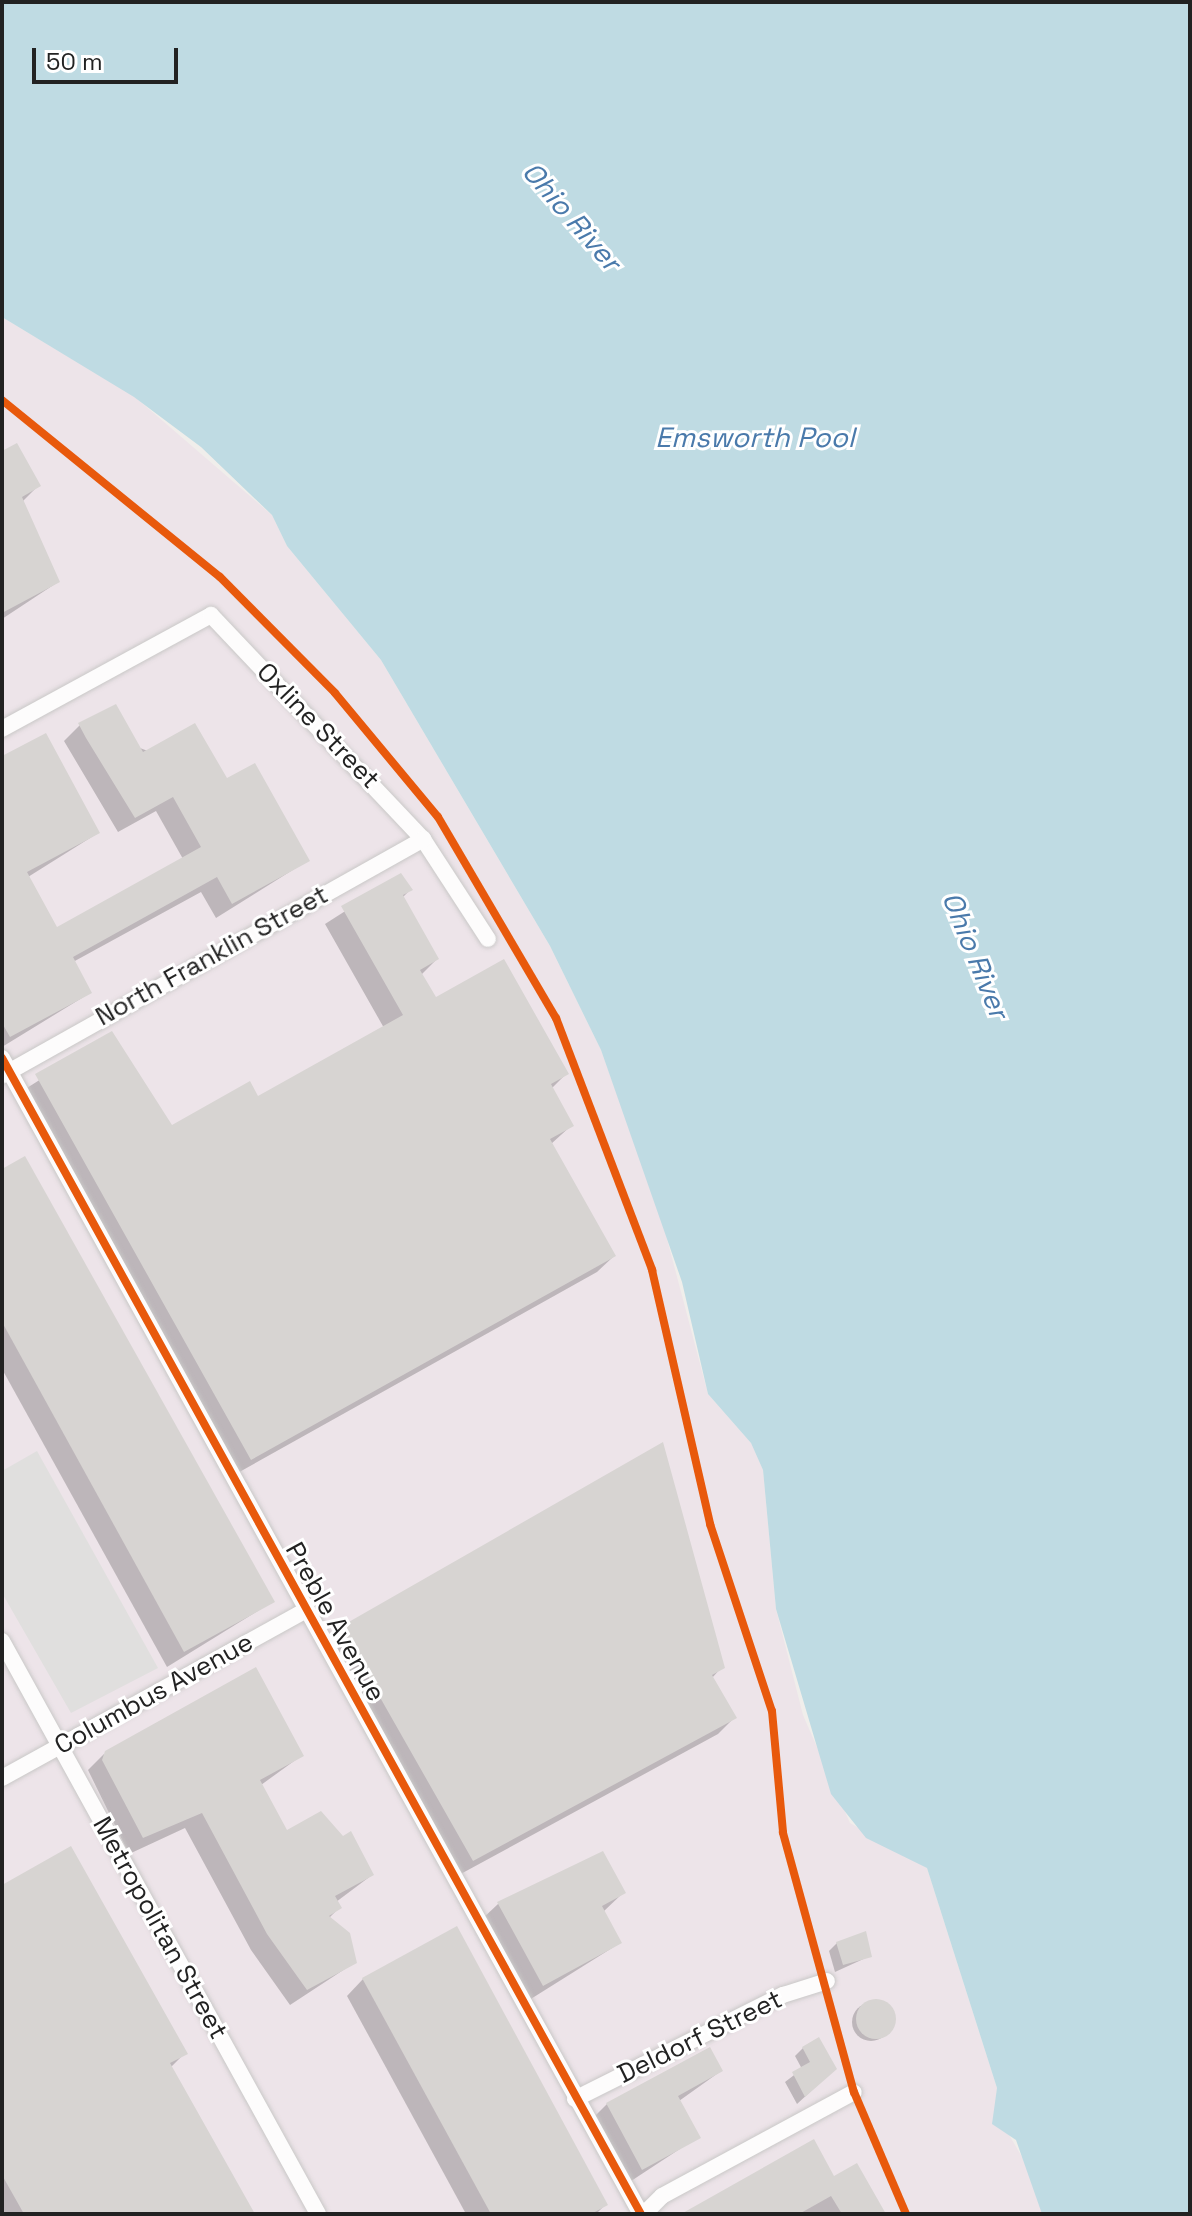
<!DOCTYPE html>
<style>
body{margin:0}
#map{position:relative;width:1192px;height:2216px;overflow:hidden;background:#f0eeeb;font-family:"Space Grotesk",sans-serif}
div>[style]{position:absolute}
.industrial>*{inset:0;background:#ede4e9}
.parking>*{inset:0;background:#e0dfde}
.water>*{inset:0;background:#bfdbe3}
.shadow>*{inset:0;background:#0003}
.round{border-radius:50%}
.building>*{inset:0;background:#d7d4d2}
.roads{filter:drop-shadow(0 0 2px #c9c8c7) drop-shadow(0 0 2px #c9c8c7)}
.street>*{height:16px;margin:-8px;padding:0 8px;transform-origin:8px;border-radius:8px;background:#fdfcfc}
.cycleway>*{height:8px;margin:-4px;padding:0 4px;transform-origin:4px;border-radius:4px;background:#e8590c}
span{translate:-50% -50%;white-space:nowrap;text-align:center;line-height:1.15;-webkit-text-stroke:6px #fff;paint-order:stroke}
.street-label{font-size:26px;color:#222}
.water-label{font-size:28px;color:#4a7aab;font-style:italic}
.frame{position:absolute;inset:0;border:4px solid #222;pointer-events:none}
.scale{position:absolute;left:32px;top:48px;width:146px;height:36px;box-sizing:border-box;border:4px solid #222;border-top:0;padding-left:10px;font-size:24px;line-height:28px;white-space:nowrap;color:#222;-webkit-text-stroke:6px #fff;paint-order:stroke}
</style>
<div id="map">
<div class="industrial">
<i style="clip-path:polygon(2px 317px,135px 397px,272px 515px,287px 546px,381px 660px,550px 946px,601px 1050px,662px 1220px,708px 1394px,751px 1443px,763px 1470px,776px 1609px,803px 1715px,850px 1823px,927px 1868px,997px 2088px,996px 2113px,1031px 2172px,1042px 2214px,2px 2214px)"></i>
</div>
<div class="parking">
<i style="clip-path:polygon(37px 1451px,158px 1668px,71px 1713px,2px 1593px,2px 1471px)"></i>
</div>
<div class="water">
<i style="clip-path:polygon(2px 2px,1190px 2px,1190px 2214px,1042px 2214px,1016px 2140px,992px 2124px,997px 2088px,927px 1868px,866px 1838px,831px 1794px,776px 1609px,763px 1470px,751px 1443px,708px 1394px,682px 1282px,601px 1050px,550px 946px,381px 660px,287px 546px,272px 515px,201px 447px,134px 397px,2px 317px)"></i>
</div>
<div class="shadow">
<i style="clip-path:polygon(2px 454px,38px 486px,22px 502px,58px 582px,2px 619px)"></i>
<i style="clip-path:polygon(80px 725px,226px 781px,307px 861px,216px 918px,201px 892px,73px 962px,90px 993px,2px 1047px,2px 758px,98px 833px,28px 877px,56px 930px,183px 859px,156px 811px,118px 832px,64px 741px)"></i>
<i style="clip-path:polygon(400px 876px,411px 889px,402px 898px,437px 959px,421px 975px,435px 1000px,566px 1074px,551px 1089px,572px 1125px,551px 1144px,614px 1256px,597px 1272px,234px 1475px,19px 1093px,112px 1034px,171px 1127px,258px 1099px,384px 1028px,325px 924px)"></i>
<i style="clip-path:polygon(2px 1172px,272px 1602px,167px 1667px,2px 1369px)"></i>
<i style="clip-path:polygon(342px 1629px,722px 1667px,712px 1678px,734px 1718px,718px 1734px,457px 1876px,325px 1645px)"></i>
<i style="clip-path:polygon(104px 1754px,301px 1756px,261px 1785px,286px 1832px,372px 1875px,336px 1902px,339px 1908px,329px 1918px,354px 1963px,290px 2005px,251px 1950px,185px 1828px,129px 1854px,88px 1770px)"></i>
<i style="clip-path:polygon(603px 1853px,624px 1892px,603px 1912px,620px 1943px,526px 2002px,481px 1920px,498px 1904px)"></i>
<i style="clip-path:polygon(2px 1888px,185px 2053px,170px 2068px,252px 2214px,2px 2214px)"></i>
<i style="clip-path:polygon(837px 1943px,870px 1956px,835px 1972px,829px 1951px)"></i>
<i style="clip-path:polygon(363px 1979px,606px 2204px,596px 2214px,466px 2214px,347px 1996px)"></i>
<i class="round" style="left:852px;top:2003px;width:38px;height:38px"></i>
<i style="clip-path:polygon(803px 2048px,835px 2069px,797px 2104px,785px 2082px,802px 2069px,795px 2056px)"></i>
<i style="clip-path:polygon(721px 2071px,679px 2101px,698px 2137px,625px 2185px,590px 2121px,607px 2104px)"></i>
<i style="clip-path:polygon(834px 2179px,884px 2214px,685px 2214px)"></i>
</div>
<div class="building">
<i style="clip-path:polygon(17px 443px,41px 486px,22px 497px,60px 582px,2px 613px,2px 451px)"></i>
<i style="clip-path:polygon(116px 704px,143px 752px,195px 723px,227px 778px,255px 763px,310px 861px,232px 904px,217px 877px,73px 957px,92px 993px,10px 1037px,2px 1023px,2px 756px,46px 733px,100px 833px,27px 872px,57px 927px,201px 847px,173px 797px,135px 818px,86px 738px,78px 723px)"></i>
<i style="clip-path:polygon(401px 873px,413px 890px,403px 895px,439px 959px,420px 970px,436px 997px,504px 959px,569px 1074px,551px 1084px,574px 1126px,550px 1139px,616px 1256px,251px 1460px,35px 1074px,112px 1031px,172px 1125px,250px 1081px,258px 1096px,403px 1015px,341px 906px)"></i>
<i style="clip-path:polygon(25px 1156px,275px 1602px,184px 1652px,2px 1322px,2px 1169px)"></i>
<i style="clip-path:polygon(663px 1442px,725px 1668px,712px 1675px,737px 1718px,473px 1861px,340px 1627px)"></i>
<i style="clip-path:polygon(256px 1667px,304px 1756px,260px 1780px,287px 1830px,321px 1811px,343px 1836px,351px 1831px,374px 1875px,335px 1896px,342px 1908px,329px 1916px,350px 1933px,357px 1963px,307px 1990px,267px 1934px,202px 1813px,143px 1838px,102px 1760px,105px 1751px)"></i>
<i style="clip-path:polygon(71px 1846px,188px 2054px,170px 2063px,255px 2214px,24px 2214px,2px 2175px,2px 1885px)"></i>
<i style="clip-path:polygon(603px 1851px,626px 1893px,602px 1906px,622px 1943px,543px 1986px,497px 1902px)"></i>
<i style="clip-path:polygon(457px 1926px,608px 2205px,591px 2214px,491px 2214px,362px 1978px)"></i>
<i style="clip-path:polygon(866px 1931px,872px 1957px,843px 1965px,836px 1942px)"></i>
<i class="round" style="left:856px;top:1999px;width:40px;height:40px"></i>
<i style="clip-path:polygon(819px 2037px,837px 2069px,805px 2097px,792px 2072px,810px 2062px,802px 2047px)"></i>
<i style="clip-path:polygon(710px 2047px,723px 2071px,678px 2096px,701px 2138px,642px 2170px,606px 2103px)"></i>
<i style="clip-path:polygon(814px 2139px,834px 2176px,857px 2163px,886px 2214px,842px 2214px,831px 2196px,799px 2214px,681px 2214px)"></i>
</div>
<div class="roads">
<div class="street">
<i style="left:2px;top:729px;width:238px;rotate:-28.6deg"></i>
<i style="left:211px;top:615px;width:308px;rotate:46.6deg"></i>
<i style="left:423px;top:839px;width:119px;rotate:57deg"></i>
<i style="left:2px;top:1058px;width:1321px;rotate:61.07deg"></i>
<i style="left:3px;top:1075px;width:482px;rotate:-29.3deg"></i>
<i style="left:2px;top:1641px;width:654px;rotate:61.12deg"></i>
<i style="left:2px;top:1778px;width:347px;rotate:-28.9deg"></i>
<i style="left:575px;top:2099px;width:233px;rotate:-26.6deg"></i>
<i style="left:783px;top:1995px;width:46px;rotate:-17.7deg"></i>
<i style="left:644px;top:2214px;width:25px;rotate:-45deg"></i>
<i style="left:662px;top:2196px;width:218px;rotate:-28.4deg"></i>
</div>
</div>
<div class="cycleway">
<i style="left:2px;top:400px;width:281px;rotate:39.1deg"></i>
<i style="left:220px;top:577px;width:163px;rotate:45.2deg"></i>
<i style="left:335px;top:693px;width:161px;rotate:50.3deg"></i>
<i style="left:438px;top:817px;width:233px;rotate:59.6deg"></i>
<i style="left:556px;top:1018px;width:270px;rotate:69.1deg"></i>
<i style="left:652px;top:1270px;width:261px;rotate:77.1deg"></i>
<i style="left:710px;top:1524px;width:197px;rotate:71.7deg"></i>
<i style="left:772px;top:1711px;width:122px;rotate:84.8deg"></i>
<i style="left:783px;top:1833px;width:269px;rotate:74.7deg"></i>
<i style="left:854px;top:2092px;width:133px;rotate:66.9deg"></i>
<i style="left:2px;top:1058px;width:1321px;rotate:61.07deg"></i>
</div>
<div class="street-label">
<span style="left:318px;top:726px;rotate:46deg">Oxline Street</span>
<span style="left:212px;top:956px;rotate:-29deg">North Franklin Street</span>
<span style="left:335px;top:1622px;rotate:61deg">Preble Avenue</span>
<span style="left:154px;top:1694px;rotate:-29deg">Columbus Avenue</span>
<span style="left:160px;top:1928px;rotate:61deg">Metropolitan Street</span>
<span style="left:700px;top:2037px;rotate:-26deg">Deldorf Street</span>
</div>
<div class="water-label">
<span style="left:572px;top:216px;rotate:49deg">Ohio River</span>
<span style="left:755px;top:437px">Emsworth Pool</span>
<span style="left:976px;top:955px;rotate:68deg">Ohio River</span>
</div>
<div class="frame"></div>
<div class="scale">50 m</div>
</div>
